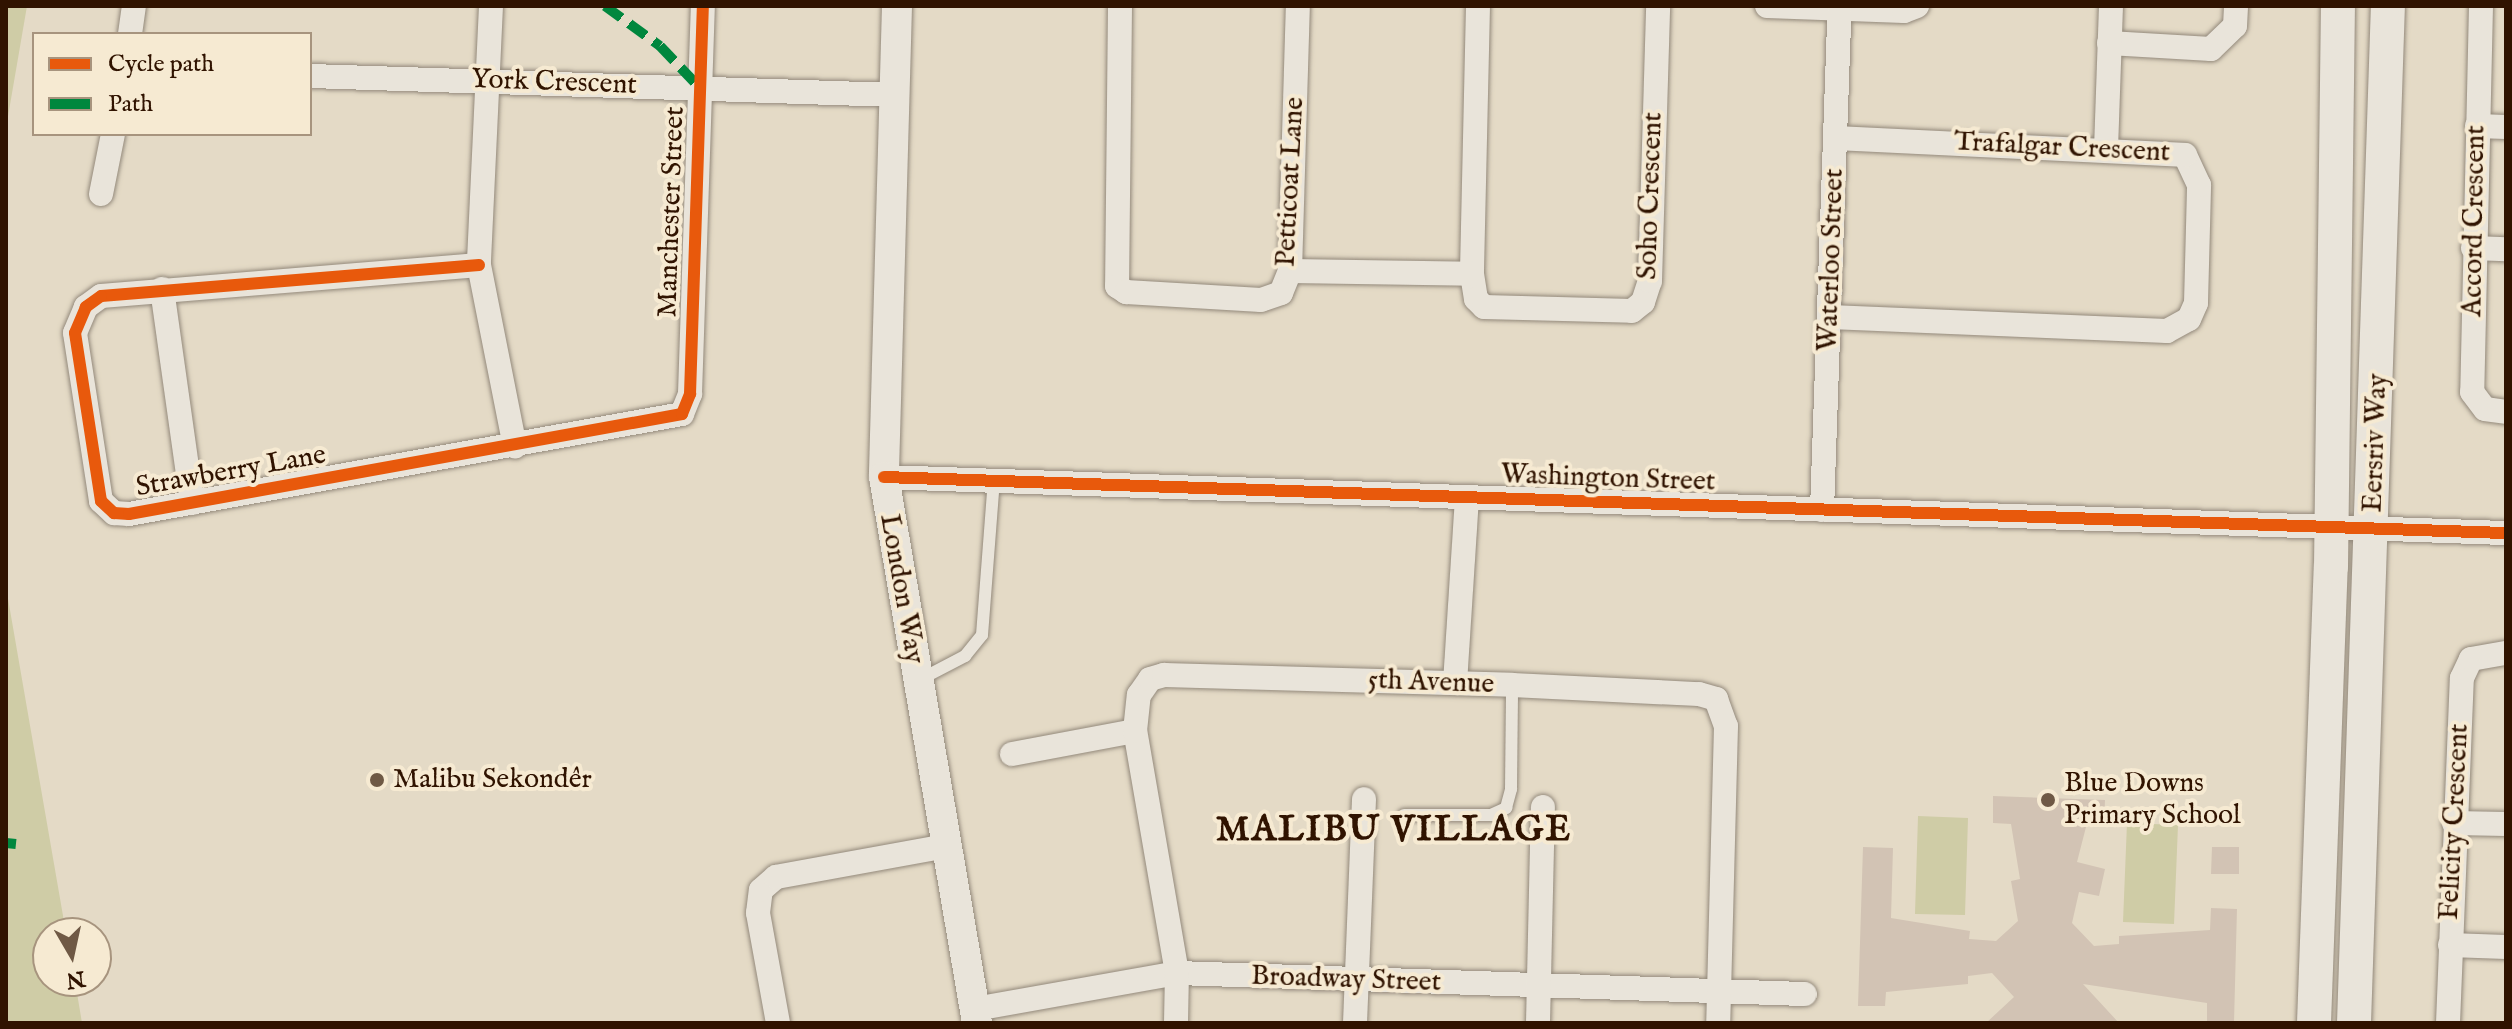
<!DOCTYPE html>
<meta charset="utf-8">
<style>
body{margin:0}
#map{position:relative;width:2512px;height:1029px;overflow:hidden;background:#e4dac6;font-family:"IM FELL English",serif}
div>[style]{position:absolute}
.green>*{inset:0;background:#cfcca6}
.building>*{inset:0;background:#d2c3b4}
.roads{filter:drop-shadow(0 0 2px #93897b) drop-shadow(0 0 2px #93897b)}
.service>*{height:12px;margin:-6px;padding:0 6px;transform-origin:6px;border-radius:6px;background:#e9e4da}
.minor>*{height:24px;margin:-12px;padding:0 12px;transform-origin:12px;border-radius:12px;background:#e9e4da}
.tertiary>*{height:30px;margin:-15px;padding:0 15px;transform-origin:15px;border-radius:15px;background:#e9e4da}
.secondary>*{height:34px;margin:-17px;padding:0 17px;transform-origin:17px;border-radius:17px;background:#e9e4da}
.quiet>*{height:10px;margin-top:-5px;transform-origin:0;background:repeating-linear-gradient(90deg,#00873e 0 20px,transparent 0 30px)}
.cycleway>*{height:12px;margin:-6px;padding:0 6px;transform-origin:6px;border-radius:6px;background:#e8590c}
.dots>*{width:22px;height:22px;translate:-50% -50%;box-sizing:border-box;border:4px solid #f6ead2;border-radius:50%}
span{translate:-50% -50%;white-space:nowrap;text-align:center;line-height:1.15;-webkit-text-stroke:8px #f6ead2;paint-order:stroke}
.street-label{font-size:28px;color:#301300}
.poi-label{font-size:28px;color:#301300}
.left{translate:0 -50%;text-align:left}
.district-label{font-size:36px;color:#301300;font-weight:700;letter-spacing:2px}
.frame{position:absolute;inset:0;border:8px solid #301300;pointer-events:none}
.legend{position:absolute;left:32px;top:32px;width:280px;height:104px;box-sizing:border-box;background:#f6ead2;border:2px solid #a7947e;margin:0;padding:10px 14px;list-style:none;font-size:24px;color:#301300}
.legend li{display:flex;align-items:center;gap:16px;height:40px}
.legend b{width:40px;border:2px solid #a7947e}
.north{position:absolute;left:32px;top:917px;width:80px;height:80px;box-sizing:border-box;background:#f6ead2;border:2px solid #a7947e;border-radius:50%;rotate:171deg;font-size:22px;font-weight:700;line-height:32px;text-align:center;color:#301300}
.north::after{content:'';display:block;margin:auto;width:28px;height:36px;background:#6f5945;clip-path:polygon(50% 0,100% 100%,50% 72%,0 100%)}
</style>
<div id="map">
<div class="green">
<i style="clip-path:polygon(6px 6px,27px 6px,6px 128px)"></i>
<i style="clip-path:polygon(6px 587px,66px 933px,48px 933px,48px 981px,75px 981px,82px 1023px,6px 1023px)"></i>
<i style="clip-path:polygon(1918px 816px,1968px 818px,1965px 915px,1915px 914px)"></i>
<i style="clip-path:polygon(2127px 823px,2178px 825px,2174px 924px,2123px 922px)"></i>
</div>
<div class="building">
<i style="clip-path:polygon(1993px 796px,2105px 800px,2104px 827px,2086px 827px,2077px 862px,2105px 869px,2099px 896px,2079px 892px,2072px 923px,2094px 946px,2119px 944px,2119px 936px,2210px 930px,2211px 908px,2237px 909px,2234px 1023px,2207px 1023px,2207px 1003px,2083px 984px,2119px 1023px,1986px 1023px,2014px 997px,1992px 973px,1968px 976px,1968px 984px,1886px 992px,1885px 1006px,1858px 1006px,1863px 847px,1893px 848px,1891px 918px,1970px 931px,1969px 939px,1996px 941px,2018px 921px,2011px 881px,2020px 879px,2011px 824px,1993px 823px)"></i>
<i style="clip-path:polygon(2212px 847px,2239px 847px,2239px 874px,2211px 874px)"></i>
</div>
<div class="roads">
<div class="service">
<i style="left:921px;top:679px;width:50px;rotate:-27.6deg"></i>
<i style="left:965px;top:656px;width:27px;rotate:-51deg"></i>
<i style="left:982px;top:635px;width:156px;rotate:-85.6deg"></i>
<i style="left:1404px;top:815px;width:87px"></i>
<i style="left:1491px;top:815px;width:17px;rotate:-25deg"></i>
<i style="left:1506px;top:808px;width:20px;rotate:-75deg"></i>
<i style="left:1511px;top:789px;width:104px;rotate:-89.4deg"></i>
</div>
<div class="minor">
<i style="left:491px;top:6px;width:259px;rotate:92.7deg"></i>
<i style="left:479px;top:265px;width:185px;rotate:78.8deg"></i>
<i style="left:1120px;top:6px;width:280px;rotate:90.6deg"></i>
<i style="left:1117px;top:286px;width:11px;rotate:34deg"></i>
<i style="left:1126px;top:292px;width:135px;rotate:3.4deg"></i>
<i style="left:1261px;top:300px;width:21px;rotate:-19deg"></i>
<i style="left:1281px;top:293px;width:24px;rotate:-68deg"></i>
<i style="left:1290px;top:271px;width:265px;rotate:-88.3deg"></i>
<i style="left:1478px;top:6px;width:268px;rotate:91.3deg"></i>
<i style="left:1472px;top:274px;width:25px;rotate:81deg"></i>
<i style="left:1476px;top:299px;width:11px;rotate:45deg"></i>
<i style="left:1484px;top:307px;width:148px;rotate:1.5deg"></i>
<i style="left:1632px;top:311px;width:14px;rotate:-39deg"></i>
<i style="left:1643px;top:302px;width:22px;rotate:-72deg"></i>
<i style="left:1650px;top:281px;width:275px;rotate:-88.3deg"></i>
<i style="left:1767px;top:6px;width:137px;rotate:2.1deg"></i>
<i style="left:1904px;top:11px;width:14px;rotate:-21deg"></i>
<i style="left:2481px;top:6px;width:386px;rotate:91.3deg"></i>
<i style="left:2472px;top:392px;width:21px;rotate:53deg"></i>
<i style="left:2485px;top:409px;width:21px;rotate:8deg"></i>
<i style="left:130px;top:34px;width:28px;rotate:-82deg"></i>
<i style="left:2109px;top:43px;width:102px;rotate:3.4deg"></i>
<i style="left:2211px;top:49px;width:33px;rotate:-44deg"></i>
<i style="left:2235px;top:26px;width:20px;rotate:-87deg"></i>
<i style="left:310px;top:76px;width:584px;rotate:1.86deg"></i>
<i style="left:2477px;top:126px;width:29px;rotate:2deg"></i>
<i style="left:2106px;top:149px;width:143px;rotate:-88deg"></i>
<i style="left:101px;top:194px;width:61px;rotate:-78.7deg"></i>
<i style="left:2473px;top:248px;width:33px;rotate:2deg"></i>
<i style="left:479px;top:265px;width:379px;rotate:175.3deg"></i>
<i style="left:101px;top:296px;width:19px;rotate:144deg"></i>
<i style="left:86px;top:307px;width:28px;rotate:113deg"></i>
<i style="left:75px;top:333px;width:170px;rotate:81.2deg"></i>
<i style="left:101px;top:501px;width:18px;rotate:43deg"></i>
<i style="left:114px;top:513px;width:15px;rotate:4deg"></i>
<i style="left:129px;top:514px;width:562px;rotate:-10.25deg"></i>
<i style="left:682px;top:414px;width:22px;rotate:-68deg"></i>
<i style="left:690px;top:394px;width:388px;rotate:-88.1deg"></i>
<i style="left:1290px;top:271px;width:182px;rotate:0.9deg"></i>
<i style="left:162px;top:289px;width:216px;rotate:82deg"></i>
<i style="left:1830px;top:317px;width:337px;rotate:2.4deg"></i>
<i style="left:2167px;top:331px;width:25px;rotate:-29deg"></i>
<i style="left:2189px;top:319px;width:17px;rotate:-66deg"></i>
<i style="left:2196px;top:303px;width:118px;rotate:-88.5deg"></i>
<i style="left:2199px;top:185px;width:33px;rotate:-115deg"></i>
<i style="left:2185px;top:155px;width:348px;rotate:-177.2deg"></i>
<i style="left:884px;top:477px;width:1623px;rotate:1.98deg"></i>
<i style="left:1822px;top:510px;width:499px;rotate:-88deg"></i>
<i style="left:1455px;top:683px;width:185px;rotate:-86.3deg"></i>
<i style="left:1012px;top:754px;width:125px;rotate:-10.6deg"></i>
<i style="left:2454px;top:823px;width:52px;rotate:1.1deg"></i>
<i style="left:2450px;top:945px;width:56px;rotate:2deg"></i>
<i style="left:975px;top:1009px;width:205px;rotate:-10.1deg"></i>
<i style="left:1177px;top:973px;width:628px;rotate:1.92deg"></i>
<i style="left:778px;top:1023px;width:112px;rotate:-100.3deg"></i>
<i style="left:758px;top:913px;width:23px;rotate:-83deg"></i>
<i style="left:761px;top:890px;width:20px;rotate:-41deg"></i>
<i style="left:776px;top:877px;width:173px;rotate:-10.3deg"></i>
<i style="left:1176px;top:1023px;width:50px;rotate:-88.9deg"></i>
<i style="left:1177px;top:973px;width:246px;rotate:-99.8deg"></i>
<i style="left:1135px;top:731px;width:36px;rotate:-84deg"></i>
<i style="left:1139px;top:695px;width:19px;rotate:-55deg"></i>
<i style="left:1150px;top:679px;width:15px;rotate:-16deg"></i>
<i style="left:1164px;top:675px;width:348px;rotate:1.6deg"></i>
<i style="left:1512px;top:685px;width:187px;rotate:2.8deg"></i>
<i style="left:1699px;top:694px;width:18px;rotate:16deg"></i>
<i style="left:1716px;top:699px;width:29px;rotate:70deg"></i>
<i style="left:1726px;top:726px;width:297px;rotate:91.5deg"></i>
<i style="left:1355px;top:1023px;width:224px;rotate:-87.7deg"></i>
<i style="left:1538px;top:1023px;width:216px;rotate:-88.7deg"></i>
<i style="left:2448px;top:1023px;width:345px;rotate:-87.7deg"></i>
<i style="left:2462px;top:678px;width:21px;rotate:-65deg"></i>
<i style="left:2471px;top:659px;width:36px;rotate:-10deg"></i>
</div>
<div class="tertiary">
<i style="left:897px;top:6px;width:471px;rotate:91.6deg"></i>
<i style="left:884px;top:477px;width:554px;rotate:80.33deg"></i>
</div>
<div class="secondary">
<i style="left:2314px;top:1023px;width:456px;rotate:-87.9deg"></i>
<i style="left:2331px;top:567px;width:561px;rotate:-89.29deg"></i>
<i style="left:2354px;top:1023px;width:1018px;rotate:-88.09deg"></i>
</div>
</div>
<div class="quiet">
<i style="left:605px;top:6px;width:68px;rotate:36deg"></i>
<i style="left:660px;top:46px;width:58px;rotate:46.4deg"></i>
<i style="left:6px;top:843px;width:10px;rotate:6deg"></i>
</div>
<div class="cycleway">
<i style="left:479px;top:265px;width:379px;rotate:175.3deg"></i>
<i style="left:101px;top:296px;width:19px;rotate:144deg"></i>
<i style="left:86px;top:307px;width:28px;rotate:113deg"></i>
<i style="left:75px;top:333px;width:170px;rotate:81.2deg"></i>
<i style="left:101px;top:501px;width:18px;rotate:43deg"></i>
<i style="left:114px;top:513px;width:15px;rotate:4deg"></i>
<i style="left:129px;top:514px;width:562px;rotate:-10.25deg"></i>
<i style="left:682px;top:414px;width:22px;rotate:-68deg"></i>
<i style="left:690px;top:394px;width:388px;rotate:-88.1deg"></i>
<i style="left:884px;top:477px;width:1623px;rotate:1.98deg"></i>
</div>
<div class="dots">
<i style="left:377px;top:780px;background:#6f5945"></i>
<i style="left:2048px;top:800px;background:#6f5945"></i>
</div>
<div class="street-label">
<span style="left:554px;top:83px;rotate:2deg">York Crescent</span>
<span style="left:2062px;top:148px;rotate:3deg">Trafalgar Crescent</span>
<span style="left:1291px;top:182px;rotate:-87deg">Petticoat Lane</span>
<span style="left:1651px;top:196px;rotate:-88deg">Soho Crescent</span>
<span style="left:672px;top:212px;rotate:-88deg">Manchester Street</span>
<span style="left:2475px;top:221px;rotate:-89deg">Accord Crescent</span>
<span style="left:1832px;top:260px;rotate:-88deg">Waterloo Street</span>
<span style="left:2376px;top:443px;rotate:-88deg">Eersriv Way</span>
<span style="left:231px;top:472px;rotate:-10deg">Strawberry Lane</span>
<span style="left:1608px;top:479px;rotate:2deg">Washington Street</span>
<span style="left:901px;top:589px;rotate:80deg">London Way</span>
<span style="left:1431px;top:683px;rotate:2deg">5th Avenue</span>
<span style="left:2455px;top:822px;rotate:-87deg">Felicity Crescent</span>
<span style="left:1346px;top:980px;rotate:2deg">Broadway Street</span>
</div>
<div class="poi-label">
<span class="left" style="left:393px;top:780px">Malibu Sekondêr</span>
<span class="left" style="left:2064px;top:800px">Blue Downs<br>Primary School</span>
</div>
<div class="district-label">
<span style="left:1394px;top:831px">MALIBU VILLAGE</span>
</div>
<div class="frame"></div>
<ul class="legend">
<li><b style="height:10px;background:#e8590c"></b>Cycle path</li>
<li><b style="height:10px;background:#00873e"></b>Path</li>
</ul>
<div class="north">N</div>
</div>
